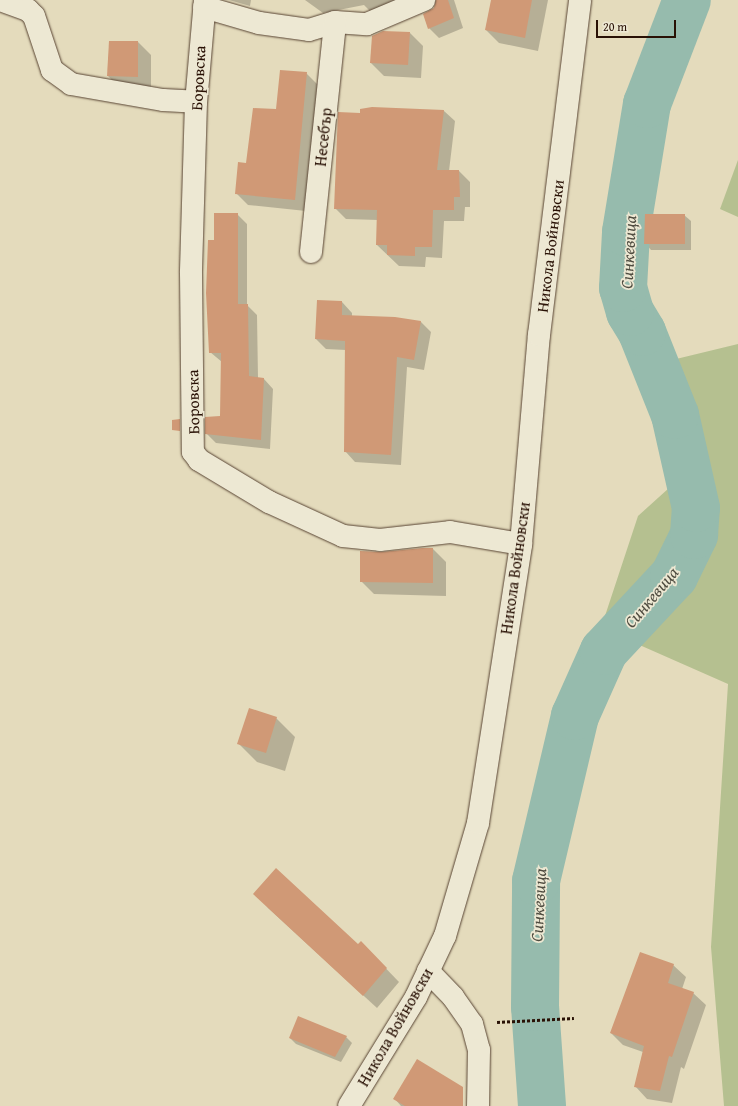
<!DOCTYPE html>
<meta charset="utf-8">
<style>
body{margin:0}
#map{position:relative;width:738px;height:1106px;overflow:hidden;background:#e4dbbc;font-family:"Gentium Book Plus",serif}
div>[style]{position:absolute}
.green>*{inset:0;background:#b5c090}
.shadow>*{inset:0;background:#0003}
.river>*{height:48px;margin:-24px;padding:0 24px;transform-origin:24px;border-radius:24px;background:#96bbad}
.building>*{inset:0;background:#d09976}
.path>*{height:2.5px;margin-top:-1.25px;transform-origin:0;background:repeating-linear-gradient(90deg,#291105 0 3px,transparent 0 5px)}
.roads{filter:drop-shadow(0 0 1px #584433) drop-shadow(0 0 1px #584433)}
.minor>*{height:22px;margin:-11px;padding:0 11px;transform-origin:11px;border-radius:11px;background:#ede8d3}
span{translate:-50% -50%;white-space:nowrap;text-align:center;line-height:1.15;-webkit-text-stroke:3.5px #ede8d3;paint-order:stroke}
.street-label{font-size:16px;color:#291105}
.water-label{font-size:17px;color:#4f4c40;font-style:italic}
.scale{position:absolute;left:596px;top:20px;width:80px;height:18px;box-sizing:border-box;border:2px solid #291105;border-top:0;padding-left:5px;font-size:12px;line-height:14px;white-space:nowrap;color:#291105;-webkit-text-stroke:3px #ede8d3;paint-order:stroke}
</style>
<div id="map">
<div class="green">
<i style="clip-path:polygon(738px 160px,738px 217px,720px 209px)"></i>
<i style="clip-path:polygon(738px 344px,738px 1106px,724px 1106px,711px 947px,728px 684px,601px 628px,638px 516px,669px 488px,656px 390px,672px 360px)"></i>
</div>
<div class="shadow">
<i style="clip-path:polygon(229px 0,251px 0,250px 6px)"></i>
<i style="clip-path:polygon(305px 0,409px 0,373px 14px,364px 5px,323px 13px)"></i>
<i style="clip-path:polygon(436px 0,454px 0,463px 28px,439px 38px,429px 28px)"></i>
<i style="clip-path:polygon(505px 0,548px 0,538px 51px,499px 43px,486px 30px)"></i>
<i style="clip-path:polygon(410px 33px,423px 46px,421px 78px,384px 76px,371px 63px)"></i>
<i style="clip-path:polygon(138px 42px,151px 55px,151px 89px,121px 89px,108px 76px)"></i>
<i style="clip-path:polygon(306px 73px,318px 85px,306px 211px,248px 205px,236px 193px,247px 164px,277px 110px)"></i>
<i style="clip-path:polygon(444px 111px,455px 121px,449px 171px,459px 171px,470px 182px,470px 207px,465px 207px,464px 221px,444px 221px,442px 258px,426px 257px,425px 267px,399px 266px,377px 245px,378px 220px,346px 219px,335px 208px,361px 114px)"></i>
<i style="clip-path:polygon(237px 214px,247px 224px,247px 305px,257px 315px,258px 378px,264px 379px,273px 389px,270px 449px,216px 443px,206px 433px,221px 417px,222px 362px,210px 352px,215px 241px)"></i>
<i style="clip-path:polygon(684px 215px,691px 221px,691px 250px,651px 250px,645px 243px)"></i>
<i style="clip-path:polygon(342px 302px,352px 313px,352px 316px,394px 318px,421px 322px,431px 332px,424px 370px,407px 367px,401px 465px,355px 462px,345px 451px,346px 350px,326px 349px,316px 339px)"></i>
<i style="clip-path:polygon(433px 549px,446px 562px,446px 596px,374px 594px,361px 581px,394px 552px)"></i>
<i style="clip-path:polygon(276px 718px,295px 737px,285px 771px,257px 762px,238px 743px)"></i>
<i style="clip-path:polygon(267px 907px,358px 945px,373px 955px,399px 982px,377px 1008px)"></i>
<i style="clip-path:polygon(673px 965px,686px 977px,682px 989px,693px 993px,706px 1005px,684px 1069px,681px 1067px,672px 1103px,647px 1099px,635px 1086px,643px 1052px,623px 1045px,611px 1033px)"></i>
<i style="clip-path:polygon(346px 1037px,352px 1043px,341px 1062px,296px 1044px,290px 1038px)"></i>
<i style="clip-path:polygon(395px 1099px,438px 1106px,401px 1106px)"></i>
</div>
<div class="river">
<i style="left:542px;top:1106px;width:99px;rotate:-94deg"></i>
<i style="left:535px;top:1007px;width:126px;rotate:-89.5deg"></i>
<i style="left:536px;top:881px;width:170px;rotate:-76.7deg"></i>
<i style="left:575px;top:716px;width:71px;rotate:-66deg"></i>
<i style="left:604px;top:651px;width:103px;rotate:-47deg"></i>
<i style="left:674px;top:576px;width:46px;rotate:-64deg"></i>
<i style="left:694px;top:535px;width:27px;rotate:-86deg"></i>
<i style="left:696px;top:508px;width:95px;rotate:-102.7deg"></i>
<i style="left:675px;top:415px;width:89px;rotate:-111.7deg"></i>
<i style="left:642px;top:332px;width:23px;rotate:-121deg"></i>
<i style="left:630px;top:312px;width:25px;rotate:-106deg"></i>
<i style="left:623px;top:288px;width:56px;rotate:-86.9deg"></i>
<i style="left:626px;top:232px;width:130px;rotate:-80.7deg"></i>
<i style="left:647px;top:104px;width:111px;rotate:-69deg"></i>
</div>
<div class="building">
<i style="clip-path:polygon(436px 0,448px 0,454px 18px,428px 29px,423px 14px,434px 8px)"></i>
<i style="clip-path:polygon(491px 0,532px 0,525px 38px,485px 30px)"></i>
<i style="clip-path:polygon(383px 31px,410px 32px,408px 65px,370px 63px,372px 36px)"></i>
<i style="clip-path:polygon(109px 41px,138px 41px,138px 77px,107px 76px)"></i>
<i style="clip-path:polygon(280px 70px,307px 72px,295px 200px,235px 194px,238px 162px,246px 163px,253px 108px,276px 109px)"></i>
<i style="clip-path:polygon(372px 107px,444px 110px,437px 170px,459px 170px,460px 197px,454px 197px,454px 210px,433px 210px,432px 247px,415px 247px,415px 256px,387px 255px,387px 245px,376px 245px,377px 210px,334px 209px,338px 112px,360px 113px,360px 109px)"></i>
<i style="clip-path:polygon(214px 213px,238px 213px,238px 304px,248px 304px,249px 376px,264px 378px,261px 440px,205px 434px,205px 417px,220px 416px,221px 353px,209px 353px,206px 293px,208px 240px,214px 240px)"></i>
<i style="clip-path:polygon(645px 214px,685px 214px,685px 244px,644px 244px)"></i>
<i style="clip-path:polygon(317px 300px,342px 301px,342px 315px,395px 317px,421px 321px,414px 360px,397px 357px,391px 455px,344px 452px,345px 341px,315px 339px)"></i>
<i style="clip-path:polygon(180px 419px,180px 431px,172px 430px,172px 420px)"></i>
<i style="clip-path:polygon(423px 548px,433px 548px,433px 583px,360px 582px,360px 551px,381px 552px)"></i>
<i style="clip-path:polygon(249px 708px,277px 717px,266px 753px,237px 744px)"></i>
<i style="clip-path:polygon(276px 868px,358px 944px,361px 941px,387px 968px,363px 996px,253px 894px)"></i>
<i style="clip-path:polygon(640px 952px,674px 964px,668px 983px,694px 992px,672px 1057px,669px 1056px,660px 1091px,634px 1087px,644px 1046px,610px 1033px)"></i>
<i style="clip-path:polygon(298px 1016px,347px 1036px,335px 1057px,289px 1038px)"></i>
<i style="clip-path:polygon(417px 1059px,463px 1087px,463px 1106px,405px 1106px,393px 1099px)"></i>
</div>
<div class="path">
<i style="left:497px;top:1022px;width:77px;rotate:-3deg"></i>
</div>
<div class="roads">
<div class="minor">
<i style="left:0;top:0;width:30px;rotate:20deg"></i>
<i style="left:28px;top:10px;width:8px;rotate:45deg"></i>
<i style="left:34px;top:16px;width:57px;rotate:71.6deg"></i>
<i style="left:52px;top:70px;width:24px;rotate:36deg"></i>
<i style="left:71px;top:84px;width:93px;rotate:9.9deg"></i>
<i style="left:163px;top:100px;width:33px;rotate:3deg"></i>
<i style="left:205px;top:0;width:102px;rotate:95deg"></i>
<i style="left:196px;top:102px;width:171px;rotate:91.7deg"></i>
<i style="left:191px;top:273px;width:179px;rotate:89.4deg"></i>
<i style="left:193px;top:452px;width:10px;rotate:53deg"></i>
<i style="left:199px;top:460px;width:82px;rotate:31deg"></i>
<i style="left:269px;top:502px;width:81px;rotate:24.7deg"></i>
<i style="left:343px;top:536px;width:37px;rotate:6deg"></i>
<i style="left:380px;top:540px;width:70px;rotate:-6.5deg"></i>
<i style="left:450px;top:532px;width:72px;rotate:9.6deg"></i>
<i style="left:204px;top:7px;width:57px;rotate:16.2deg"></i>
<i style="left:259px;top:23px;width:50px;rotate:8deg"></i>
<i style="left:309px;top:30px;width:27px;rotate:-17deg"></i>
<i style="left:335px;top:22px;width:32px;rotate:4deg"></i>
<i style="left:367px;top:24px;width:62px;rotate:-22.8deg"></i>
<i style="left:311px;top:252px;width:231px;rotate:-84deg"></i>
<i style="left:428px;top:971px;width:36px;rotate:46deg"></i>
<i style="left:453px;top:997px;width:33px;rotate:55deg"></i>
<i style="left:472px;top:1024px;width:27px;rotate:75deg"></i>
<i style="left:479px;top:1050px;width:56px;rotate:91deg"></i>
<i style="left:349px;top:1106px;width:128px;rotate:-58.4deg"></i>
<i style="left:416px;top:997px;width:68px;rotate:-64.6deg"></i>
<i style="left:445px;top:936px;width:118px;rotate:-73.7deg"></i>
<i style="left:478px;top:823px;width:282px;rotate:-81.2deg"></i>
<i style="left:521px;top:544px;width:210px;rotate:-85.1deg"></i>
<i style="left:539px;top:335px;width:337px;rotate:-83deg"></i>
</div>
</div>
<div class="street-label">
<span style="left:198px;top:78px;rotate:-87deg">Боровска</span>
<span style="left:323px;top:137px;rotate:-84deg">Несебър</span>
<span style="left:550px;top:246px;rotate:-83deg">Никола Войновски</span>
<span style="left:193px;top:402px;rotate:-91deg">Боровска</span>
<span style="left:515px;top:568px;rotate:-82deg">Никола Войновски</span>
<span style="left:395px;top:1027px;rotate:-60deg">Никола Войновски</span>
</div>
<div class="water-label">
<span style="left:628px;top:252px;rotate:-87deg">Синкевица</span>
<span style="left:651px;top:597px;rotate:-50deg">Синкевица</span>
<span style="left:538px;top:905px;rotate:-87deg">Синкевица</span>
</div>
<div class="scale">20 m</div>
</div>
